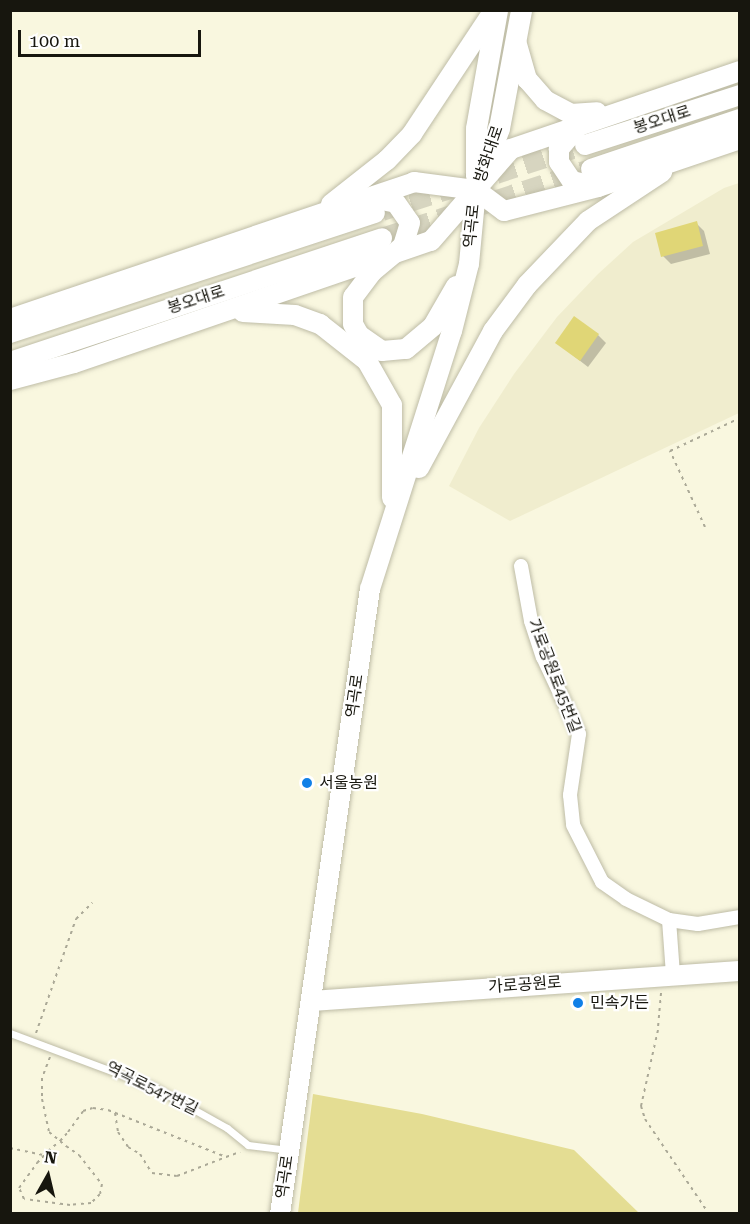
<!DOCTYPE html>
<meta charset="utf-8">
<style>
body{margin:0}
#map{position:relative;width:750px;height:1224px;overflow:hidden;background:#f9f7df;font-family:"Roboto Serif","Noto Sans KR",serif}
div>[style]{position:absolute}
.built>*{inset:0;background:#f0edce}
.green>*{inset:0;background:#e4dd93}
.shadow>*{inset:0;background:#0003}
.building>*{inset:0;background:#e0d676}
.secondary-tunnel>*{height:20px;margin-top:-10px;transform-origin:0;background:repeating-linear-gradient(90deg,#d7d5c0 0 20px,transparent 0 30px)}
.path>*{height:2px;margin-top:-1px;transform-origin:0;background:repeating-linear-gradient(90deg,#aba997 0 3px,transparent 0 7.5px)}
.roads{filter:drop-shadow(0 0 2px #bebca6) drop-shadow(0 0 2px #bebca6)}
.lane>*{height:7px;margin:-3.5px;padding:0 3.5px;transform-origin:3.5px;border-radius:3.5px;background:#fff}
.street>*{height:14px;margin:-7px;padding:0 7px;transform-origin:7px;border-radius:7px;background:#fff}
.secondary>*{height:20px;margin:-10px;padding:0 10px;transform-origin:10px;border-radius:10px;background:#fff}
.primary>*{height:21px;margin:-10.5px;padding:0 10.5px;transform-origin:10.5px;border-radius:10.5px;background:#fff}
.dots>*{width:16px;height:16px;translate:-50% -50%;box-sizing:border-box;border:3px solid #fff;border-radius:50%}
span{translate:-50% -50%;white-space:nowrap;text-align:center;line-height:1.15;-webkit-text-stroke:4.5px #fff;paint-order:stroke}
.street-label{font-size:16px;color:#17160e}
.poi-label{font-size:16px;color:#17160e}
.left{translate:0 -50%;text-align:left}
.frame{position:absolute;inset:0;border:12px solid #17160e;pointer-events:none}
.north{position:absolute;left:18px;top:1146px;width:60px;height:60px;-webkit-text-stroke:4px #fff;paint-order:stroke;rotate:8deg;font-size:16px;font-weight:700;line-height:24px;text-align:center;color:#17160e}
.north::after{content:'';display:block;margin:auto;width:21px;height:27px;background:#17160e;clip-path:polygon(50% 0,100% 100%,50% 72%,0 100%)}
.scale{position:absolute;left:18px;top:30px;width:183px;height:27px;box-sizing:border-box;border:3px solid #17160e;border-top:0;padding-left:8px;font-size:18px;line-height:21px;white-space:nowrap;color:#17160e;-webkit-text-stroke:4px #fff;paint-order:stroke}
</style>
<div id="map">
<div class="built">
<i style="clip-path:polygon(739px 183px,739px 413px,510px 521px,449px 486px,479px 428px,514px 374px,557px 317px,598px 274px,633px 242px,724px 188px)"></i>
</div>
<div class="green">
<i style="clip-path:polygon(313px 1094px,422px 1114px,574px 1150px,639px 1213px,298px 1213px)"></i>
</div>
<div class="shadow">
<i style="clip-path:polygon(696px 223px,704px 231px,710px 254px,671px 264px,663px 256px)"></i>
<i style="clip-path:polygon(598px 335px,606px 343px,588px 367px,557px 343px)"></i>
</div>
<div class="building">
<i style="clip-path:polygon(697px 221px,703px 246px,661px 257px,655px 233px)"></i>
<i style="clip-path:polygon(574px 316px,599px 334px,580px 361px,555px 343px)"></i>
</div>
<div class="secondary-tunnel">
<i style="left:382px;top:211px;width:213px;rotate:-18deg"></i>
<i style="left:382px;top:238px;width:220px;rotate:-18.3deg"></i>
</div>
<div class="path">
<i style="left:705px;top:527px;width:84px;rotate:-114.7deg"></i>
<i style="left:670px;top:451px;width:77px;rotate:-25.2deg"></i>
<i style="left:661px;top:993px;width:37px;rotate:95deg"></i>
<i style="left:658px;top:1030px;width:78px;rotate:102.6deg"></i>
<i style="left:641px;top:1106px;width:14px;rotate:73deg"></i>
<i style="left:645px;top:1119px;width:115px;rotate:56deg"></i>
<i style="left:36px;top:1033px;width:121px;rotate:-70.7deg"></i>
<i style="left:76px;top:919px;width:23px;rotate:-45deg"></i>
<i style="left:50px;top:1057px;width:22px;rotate:111deg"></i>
<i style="left:42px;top:1078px;width:21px;rotate:90deg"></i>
<i style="left:42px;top:1099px;width:34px;rotate:78deg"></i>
<i style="left:49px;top:1132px;width:14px;rotate:39deg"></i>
<i style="left:60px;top:1141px;width:8px;rotate:40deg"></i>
<i style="left:66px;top:1146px;width:16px;rotate:35deg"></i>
<i style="left:79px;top:1155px;width:37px;rotate:52deg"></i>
<i style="left:102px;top:1184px;width:10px;rotate:101deg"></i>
<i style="left:100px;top:1194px;width:13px;rotate:135deg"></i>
<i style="left:91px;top:1203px;width:21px;rotate:175deg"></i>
<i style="left:70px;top:1205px;width:46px;rotate:-172.6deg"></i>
<i style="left:24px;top:1199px;width:12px;rotate:-114deg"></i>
<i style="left:19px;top:1188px;width:31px;rotate:-54deg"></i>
<i style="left:37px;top:1163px;width:16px;rotate:-47deg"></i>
<i style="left:48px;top:1151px;width:16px;rotate:-40deg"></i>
<i style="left:60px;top:1141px;width:12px;rotate:-48deg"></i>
<i style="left:68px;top:1132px;width:26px;rotate:-54deg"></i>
<i style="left:83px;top:1111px;width:10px;rotate:-17deg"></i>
<i style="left:93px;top:1108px;width:15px;rotate:8deg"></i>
<i style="left:108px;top:1110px;width:127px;rotate:21.7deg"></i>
<i style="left:226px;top:1157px;width:15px;rotate:-20deg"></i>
<i style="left:115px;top:1113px;width:19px;rotate:81deg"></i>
<i style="left:118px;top:1132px;width:18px;rotate:56deg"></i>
<i style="left:128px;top:1147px;width:14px;rotate:30deg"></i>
<i style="left:140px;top:1154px;width:22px;rotate:58deg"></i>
<i style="left:152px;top:1173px;width:25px;rotate:7deg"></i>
<i style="left:177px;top:1176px;width:53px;rotate:-21.2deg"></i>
<i style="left:10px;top:1148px;width:35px;rotate:12deg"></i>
</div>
<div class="roads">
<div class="lane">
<i style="left:10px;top:1033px;width:152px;rotate:20.5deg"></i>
<i style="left:152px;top:1086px;width:86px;rotate:29.2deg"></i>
<i style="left:227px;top:1128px;width:27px;rotate:39deg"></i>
<i style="left:248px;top:1145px;width:38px;rotate:7deg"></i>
</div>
<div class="street">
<i style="left:521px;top:566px;width:56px;rotate:79.7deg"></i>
<i style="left:531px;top:621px;width:38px;rotate:72deg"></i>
<i style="left:543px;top:657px;width:85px;rotate:64.9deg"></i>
<i style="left:579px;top:734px;width:62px;rotate:98.4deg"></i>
<i style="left:570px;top:795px;width:30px;rotate:84deg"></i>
<i style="left:573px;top:825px;width:64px;rotate:63deg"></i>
<i style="left:602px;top:882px;width:29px;rotate:35deg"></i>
<i style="left:626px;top:899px;width:48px;rotate:26deg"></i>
<i style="left:669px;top:920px;width:29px;rotate:8deg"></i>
<i style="left:698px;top:924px;width:43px;rotate:-9.5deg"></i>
<i style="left:669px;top:920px;width:55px;rotate:85.8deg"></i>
</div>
<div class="secondary">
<i style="left:516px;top:41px;width:40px;rotate:74deg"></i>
<i style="left:527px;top:79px;width:28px;rotate:49deg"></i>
<i style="left:545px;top:100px;width:30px;rotate:28deg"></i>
<i style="left:571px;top:114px;width:26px;rotate:-4deg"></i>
<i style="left:577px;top:128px;width:28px;rotate:131deg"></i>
<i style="left:559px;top:149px;width:13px;rotate:90deg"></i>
<i style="left:559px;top:162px;width:23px;rotate:56deg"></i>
<i style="left:572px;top:181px;width:23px;rotate:13deg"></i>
<i style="left:585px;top:145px;width:163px;rotate:-17.9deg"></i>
<i style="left:591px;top:169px;width:157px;rotate:-18.6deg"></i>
<i style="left:371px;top:198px;width:25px;rotate:11deg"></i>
<i style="left:396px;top:203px;width:24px;rotate:55deg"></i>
<i style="left:410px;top:223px;width:24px;rotate:107deg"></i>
<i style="left:403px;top:246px;width:40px;rotate:140deg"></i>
<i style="left:372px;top:272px;width:31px;rotate:127deg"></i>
<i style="left:353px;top:297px;width:27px;rotate:90deg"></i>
<i style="left:353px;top:324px;width:13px;rotate:61deg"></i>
<i style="left:359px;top:335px;width:28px;rotate:35deg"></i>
<i style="left:382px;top:351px;width:24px;rotate:-5deg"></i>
<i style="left:406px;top:349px;width:35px;rotate:-40deg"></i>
<i style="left:433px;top:326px;width:46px;rotate:-60.1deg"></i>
<i style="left:331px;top:204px;width:71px;rotate:-38.2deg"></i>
<i style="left:387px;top:160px;width:36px;rotate:-46deg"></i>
<i style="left:412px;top:134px;width:149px;rotate:-56.5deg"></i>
<i style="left:243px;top:312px;width:52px;rotate:3.3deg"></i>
<i style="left:295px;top:315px;width:27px;rotate:20deg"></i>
<i style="left:320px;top:324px;width:60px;rotate:38.2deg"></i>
<i style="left:367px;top:361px;width:51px;rotate:60.4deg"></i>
<i style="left:392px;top:405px;width:93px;rotate:90deg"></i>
<i style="left:10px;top:319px;width:427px;rotate:-18.7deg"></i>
<i style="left:414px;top:182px;width:63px;rotate:7.4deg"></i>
<i style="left:476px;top:190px;width:35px;rotate:37deg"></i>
<i style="left:504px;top:211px;width:97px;rotate:-14.3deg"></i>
<i style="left:598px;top:187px;width:150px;rotate:-18.7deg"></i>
<i style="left:10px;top:333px;width:384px;rotate:-18.2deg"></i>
<i style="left:10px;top:362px;width:392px;rotate:-18.4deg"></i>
<i style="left:10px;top:380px;width:66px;rotate:-14.9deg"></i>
<i style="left:74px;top:363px;width:377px;rotate:-18.9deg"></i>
<i style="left:431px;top:241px;width:122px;rotate:-49deg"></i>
<i style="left:511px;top:149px;width:242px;rotate:-18.8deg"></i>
<i style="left:419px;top:468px;width:156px;rotate:-61.6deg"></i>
<i style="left:493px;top:331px;width:57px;rotate:-53.5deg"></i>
<i style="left:527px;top:285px;width:88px;rotate:-46.4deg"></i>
<i style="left:588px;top:221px;width:89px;rotate:-33.5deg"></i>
<i style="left:311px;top:1001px;width:430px;rotate:-4deg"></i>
<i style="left:280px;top:1214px;width:631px;rotate:-81.81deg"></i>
<i style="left:370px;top:589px;width:271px;rotate:-72.4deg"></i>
<i style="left:452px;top:331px;width:69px;rotate:-75.8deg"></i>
<i style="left:469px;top:264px;width:74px;rotate:-84.6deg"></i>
</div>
<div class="primary">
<i style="left:476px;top:176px;width:48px;rotate:-90deg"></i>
<i style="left:476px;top:128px;width:120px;rotate:-79.9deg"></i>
<i style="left:476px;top:190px;width:66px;rotate:-69.6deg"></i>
<i style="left:499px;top:128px;width:120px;rotate:-79.4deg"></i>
</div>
</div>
<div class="dots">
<i style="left:307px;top:783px;background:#1180e7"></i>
<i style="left:578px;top:1003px;background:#1180e7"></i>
</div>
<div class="street-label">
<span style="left:662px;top:120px;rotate:-18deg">봉오대로</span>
<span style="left:489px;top:154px;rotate:-71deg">방화대로</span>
<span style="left:472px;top:226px;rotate:-84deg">역곡로</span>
<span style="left:196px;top:300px;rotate:-18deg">봉오대로</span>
<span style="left:554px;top:676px;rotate:69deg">가로공원로45번길</span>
<span style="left:355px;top:696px;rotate:-82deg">역곡로</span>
<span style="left:525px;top:985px;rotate:-4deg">가로공원로</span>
<span style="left:152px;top:1089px;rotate:26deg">역곡로547번길</span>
<span style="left:285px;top:1177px;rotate:-82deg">역곡로</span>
</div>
<div class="poi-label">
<span class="left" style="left:319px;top:783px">서울농원</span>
<span class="left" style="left:590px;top:1003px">민속가든</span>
</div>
<div class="frame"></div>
<div class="north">N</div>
<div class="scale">100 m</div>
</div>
